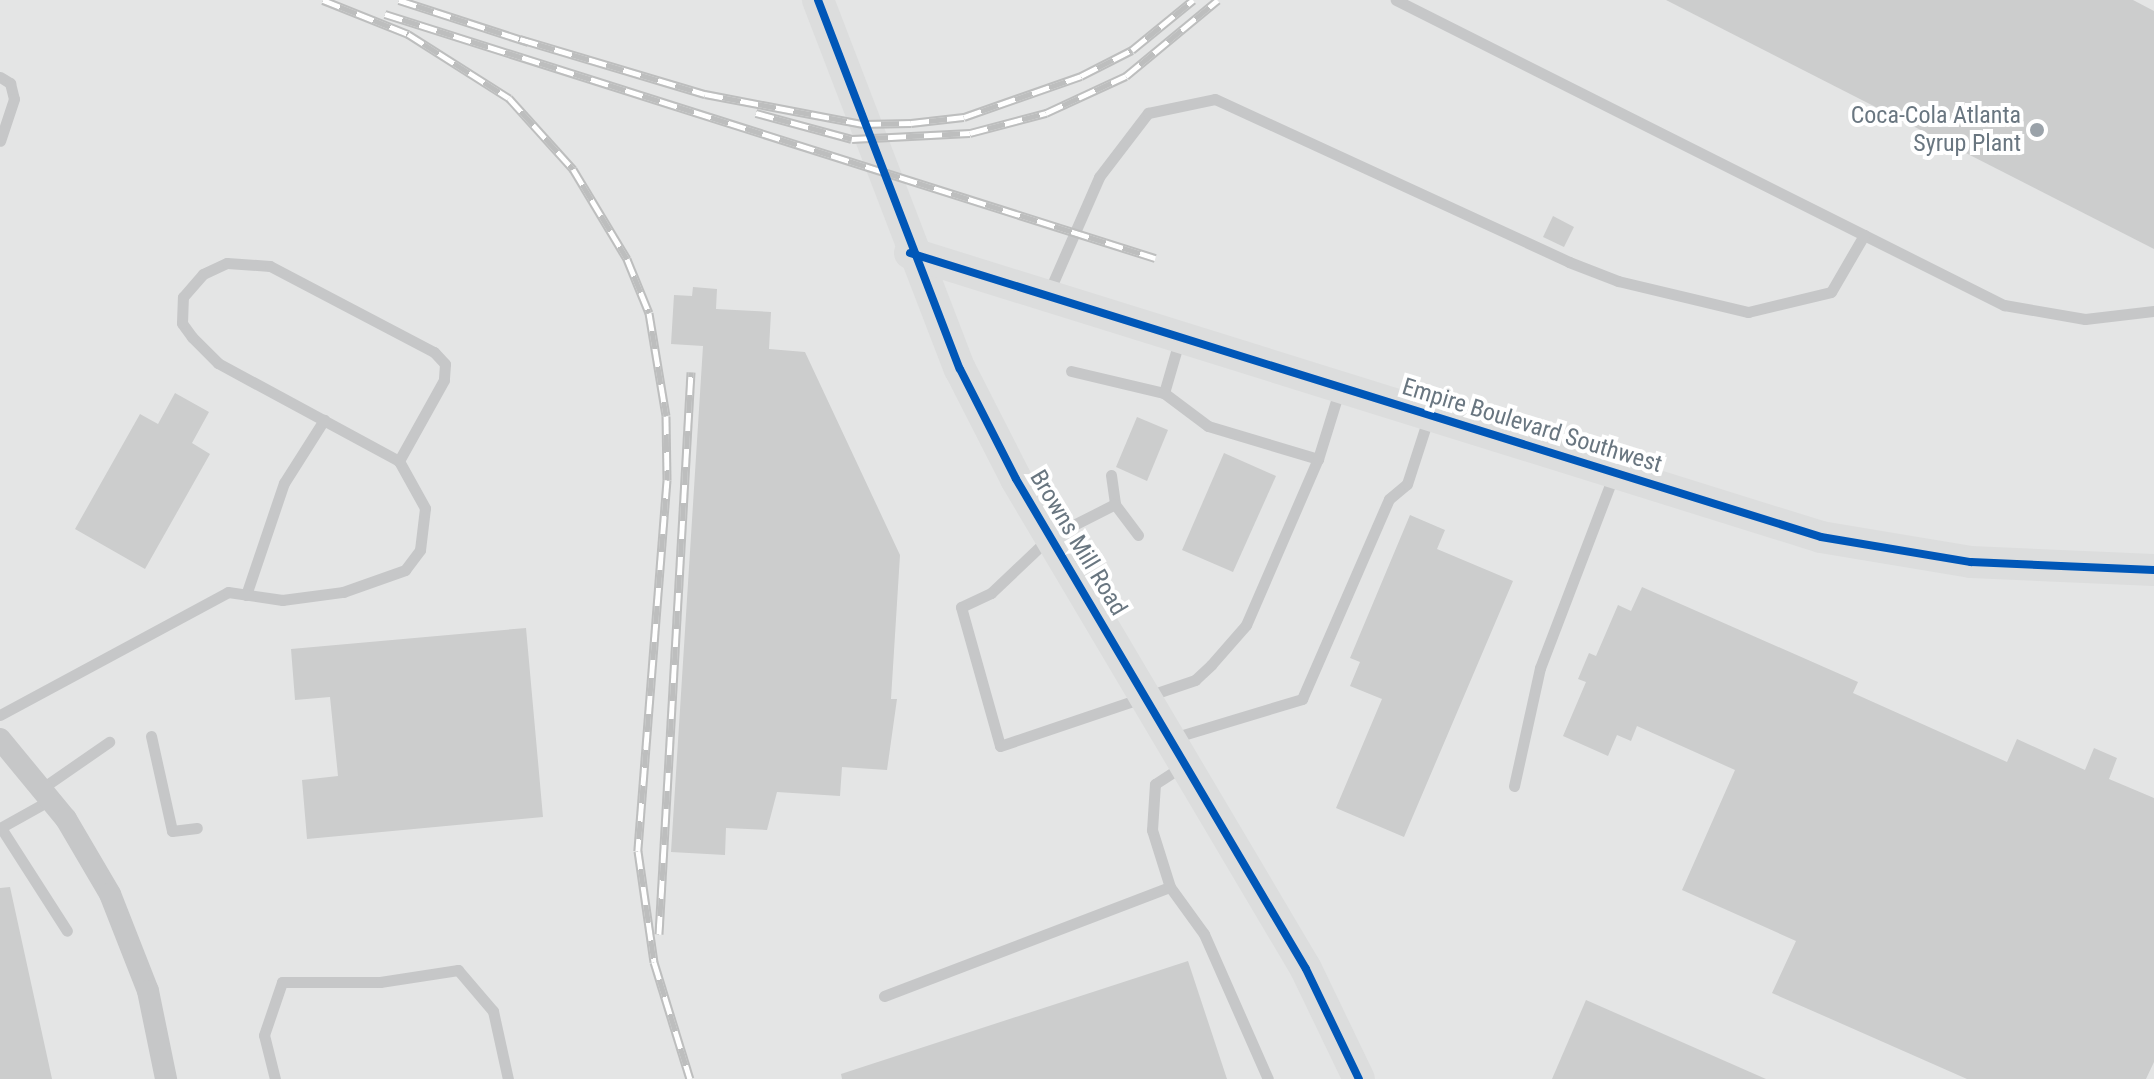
<!DOCTYPE html>
<style>
body{margin:0}
#map{position:relative;width:2154px;height:1079px;overflow:hidden;background:#f5f5f4;font-family:"Roboto Condensed",sans-serif}
div>[style]{position:absolute}
.built>*{inset:0;background:#e4e5e5}
.building>*{inset:0;background:#cccdcd}
.lane>*{height:11px;margin:-5.5px;padding:0 5.5px;transform-origin:5.5px;border-radius:5.5px;background:#c6c7c8}
.street>*{height:22px;margin:-11px;padding:0 11px;transform-origin:11px;border-radius:11px;background:#c6c7c8}
.secondary>*{height:32px;margin:-16px;padding:0 16px;transform-origin:16px;border-radius:16px;background:#dcdddd}
.rail>*{height:9px;margin-top:-4.5px;transform-origin:0;background:repeating-linear-gradient(90deg,#fff 0 18px,#bdbebe 0 36px);box-sizing:border-box;border-block:2px solid #bdbebe}
.cycleway>*{height:8px;margin:-4px;padding:0 4px;transform-origin:4px;border-radius:4px;background:#0057b8}
.dots>*{width:22px;height:22px;translate:-50% -50%;box-sizing:border-box;border:4px solid #fff;border-radius:50%}
span{translate:-50% -50%;white-space:nowrap;text-align:center;line-height:1.15;-webkit-text-stroke:8px #fff;paint-order:stroke}
.poi-label{font-size:24px;color:#697680}
.right{translate:-100% -50%;text-align:right}
.street-label{font-size:24px;color:#697680}
</style>
<div id="map">
<div class="built">
<i style="clip-path:polygon(0 0,2154px 0,2154px 1079px,0 1079px)"></i>
</div>
<div class="building">
<i style="clip-path:polygon(1666px 0,2133px 0,2154px 11px,2154px 249px)"></i>
<i style="clip-path:polygon(1553px 216px,1574px 227px,1564px 247px,1543px 237px)"></i>
<i style="clip-path:polygon(693px 287px,717px 289px,716px 309px,771px 312px,769px 349px,805px 352px,900px 555px,891px 699px,897px 699px,887px 770px,842px 767px,840px 796px,777px 792px,767px 830px,726px 828px,725px 855px,671px 852px,703px 346px,671px 344px,674px 295px,692px 296px)"></i>
<i style="clip-path:polygon(175px 393px,209px 412px,192px 443px,210px 454px,145px 569px,75px 529px,140px 414px,158px 424px)"></i>
<i style="clip-path:polygon(1137px 417px,1168px 430px,1147px 481px,1116px 467px)"></i>
<i style="clip-path:polygon(1224px 453px,1276px 476px,1233px 572px,1182px 550px)"></i>
<i style="clip-path:polygon(1410px 515px,1445px 530px,1437px 549px,1513px 581px,1404px 837px,1336px 808px,1382px 699px,1350px 686px,1360px 662px,1350px 658px)"></i>
<i style="clip-path:polygon(1642px 587px,1858px 682px,1853px 693px,2007px 762px,2017px 739px,2085px 770px,2094px 748px,2117px 758px,2109px 779px,2154px 798px,2154px 1062px,2146px 1079px,1967px 1079px,1772px 993px,1796px 941px,1682px 890px,1735px 770px,1637px 726px,1631px 741px,1617px 735px,1608px 756px,1563px 736px,1586px 682px,1578px 679px,1589px 653px,1596px 656px,1618px 605px,1631px 611px)"></i>
<i style="clip-path:polygon(526px 628px,543px 817px,307px 839px,302px 780px,338px 776px,330px 697px,295px 700px,291px 649px)"></i>
<i style="clip-path:polygon(10px 887px,52px 1079px,0 1079px,0 888px)"></i>
<i style="clip-path:polygon(1188px 961px,1227px 1079px,842px 1079px,841px 1074px)"></i>
<i style="clip-path:polygon(1586px 1000px,1766px 1079px,1552px 1079px)"></i>
</div>
<div class="lane">
<i style="left:0;top:77px;width:12px;rotate:31deg"></i>
<i style="left:10px;top:83px;width:16px;rotate:76deg"></i>
<i style="left:14px;top:99px;width:44px;rotate:108.4deg"></i>
<i style="left:1864px;top:235px;width:157px;rotate:26.6deg"></i>
<i style="left:2004px;top:305px;width:82px;rotate:9.8deg"></i>
<i style="left:2085px;top:319px;width:69px;rotate:-6.6deg"></i>
<i style="left:1048px;top:294px;width:128px;rotate:-66.4deg"></i>
<i style="left:1099px;top:177px;width:81px;rotate:-52.6deg"></i>
<i style="left:1148px;top:113px;width:68px;rotate:-11.8deg"></i>
<i style="left:1215px;top:99px;width:390px;rotate:24.7deg"></i>
<i style="left:1569px;top:262px;width:53px;rotate:21.2deg"></i>
<i style="left:1618px;top:281px;width:134px;rotate:13.4deg"></i>
<i style="left:1748px;top:312px;width:85px;rotate:-13.5deg"></i>
<i style="left:1831px;top:292px;width:66px;rotate:-59.9deg"></i>
<i style="left:1864px;top:235px;width:524px;rotate:-153.34deg"></i>
<i style="left:1071px;top:371px;width:96px;rotate:13.3deg"></i>
<i style="left:1164px;top:393px;width:57px;rotate:-73.8deg"></i>
<i style="left:1164px;top:393px;width:55px;rotate:36.9deg"></i>
<i style="left:1208px;top:426px;width:115px;rotate:16.7deg"></i>
<i style="left:1111px;top:475px;width:29px;rotate:82deg"></i>
<i style="left:1138px;top:535px;width:39px;rotate:-127deg"></i>
<i style="left:1115px;top:504px;width:73px;rotate:153.1deg"></i>
<i style="left:1050px;top:537px;width:81px;rotate:136.5deg"></i>
<i style="left:991px;top:593px;width:33px;rotate:155deg"></i>
<i style="left:961px;top:607px;width:144px;rotate:74.3deg"></i>
<i style="left:1000px;top:746px;width:206px;rotate:-18.7deg"></i>
<i style="left:1195px;top:680px;width:22px;rotate:-43deg"></i>
<i style="left:1211px;top:665px;width:53px;rotate:-48.8deg"></i>
<i style="left:1246px;top:625px;width:181px;rotate:-66.6deg"></i>
<i style="left:1318px;top:459px;width:74px;rotate:-72.8deg"></i>
<i style="left:246px;top:595px;width:118px;rotate:-71.3deg"></i>
<i style="left:284px;top:483px;width:75px;rotate:-57.6deg"></i>
<i style="left:0;top:715px;width:259px;rotate:-28.3deg"></i>
<i style="left:228px;top:592px;width:55px;rotate:8.4deg"></i>
<i style="left:282px;top:600px;width:62px;rotate:-7.5deg"></i>
<i style="left:343px;top:592px;width:66px;rotate:-19.5deg"></i>
<i style="left:405px;top:570px;width:25px;rotate:-53deg"></i>
<i style="left:420px;top:550px;width:42px;rotate:-83.2deg"></i>
<i style="left:425px;top:508px;width:54px;rotate:-119deg"></i>
<i style="left:399px;top:461px;width:206px;rotate:-151.6deg"></i>
<i style="left:218px;top:363px;width:37px;rotate:-135deg"></i>
<i style="left:192px;top:337px;width:17px;rotate:-126deg"></i>
<i style="left:182px;top:323px;width:26px;rotate:-88deg"></i>
<i style="left:183px;top:297px;width:30px;rotate:-49deg"></i>
<i style="left:203px;top:274px;width:26px;rotate:-25deg"></i>
<i style="left:227px;top:263px;width:43px;rotate:4deg"></i>
<i style="left:270px;top:266px;width:185px;rotate:27.7deg"></i>
<i style="left:434px;top:352px;width:16px;rotate:47deg"></i>
<i style="left:445px;top:364px;width:16px;rotate:94deg"></i>
<i style="left:444px;top:380px;width:93px;rotate:119.1deg"></i>
<i style="left:151px;top:736px;width:97px;rotate:77.5deg"></i>
<i style="left:172px;top:831px;width:25px;rotate:-7deg"></i>
<i style="left:1173px;top:738px;width:135px;rotate:-16.8deg"></i>
<i style="left:1302px;top:699px;width:218px;rotate:-66.5deg"></i>
<i style="left:1389px;top:499px;width:23px;rotate:-40deg"></i>
<i style="left:1407px;top:484px;width:71px;rotate:-72.1deg"></i>
<i style="left:1514px;top:786px;width:121px;rotate:-77.6deg"></i>
<i style="left:1540px;top:668px;width:204px;rotate:-69.1deg"></i>
<i style="left:41px;top:789px;width:83px;rotate:-34.7deg"></i>
<i style="left:0;top:828px;width:57px;rotate:-29.2deg"></i>
<i style="left:1px;top:828px;width:122px;rotate:57.3deg"></i>
<i style="left:1170px;top:887px;width:58px;rotate:54.1deg"></i>
<i style="left:1204px;top:934px;width:158px;rotate:66.2deg"></i>
<i style="left:884px;top:996px;width:306px;rotate:-20.9deg"></i>
<i style="left:1170px;top:887px;width:60px;rotate:-107.5deg"></i>
<i style="left:1152px;top:830px;width:46px;rotate:-86.3deg"></i>
<i style="left:1155px;top:784px;width:35px;rotate:-33deg"></i>
<i style="left:275px;top:1079px;width:45px;rotate:-104deg"></i>
<i style="left:264px;top:1035px;width:56px;rotate:-71.2deg"></i>
<i style="left:282px;top:982px;width:98px"></i>
<i style="left:380px;top:982px;width:79px;rotate:-8.7deg"></i>
<i style="left:458px;top:970px;width:54px;rotate:49.5deg"></i>
<i style="left:493px;top:1011px;width:70px;rotate:77.6deg"></i>
</div>
<div class="street">
<i style="left:0;top:739px;width:104px;rotate:50.5deg"></i>
<i style="left:66px;top:819px;width:87px;rotate:59.6deg"></i>
<i style="left:110px;top:894px;width:104px;rotate:68.6deg"></i>
<i style="left:148px;top:991px;width:90px;rotate:78.4deg"></i>
</div>
<div class="secondary">
<i style="left:818px;top:0;width:395px;rotate:69deg"></i>
<i style="left:960px;top:369px;width:123px;rotate:63deg"></i>
<i style="left:1016px;top:479px;width:569px;rotate:59.38deg"></i>
<i style="left:1306px;top:969px;width:122px;rotate:64.3deg"></i>
<i style="left:910px;top:253px;width:954px;rotate:17.31deg"></i>
<i style="left:1821px;top:537px;width:152px;rotate:9.5deg"></i>
<i style="left:1971px;top:562px;width:183px;rotate:2.5deg"></i>
</div>
<div class="rail">
<i style="left:323px;top:0;width:92px;rotate:21.8deg"></i>
<i style="left:408px;top:34px;width:120px;rotate:32.4deg"></i>
<i style="left:509px;top:98px;width:96px;rotate:48deg"></i>
<i style="left:573px;top:169px;width:105px;rotate:59deg"></i>
<i style="left:627px;top:259px;width:58px;rotate:67.8deg"></i>
<i style="left:649px;top:313px;width:104px;rotate:80.6deg"></i>
<i style="left:666px;top:416px;width:64px;rotate:89.1deg"></i>
<i style="left:667px;top:480px;width:372px;rotate:94.5deg"></i>
<i style="left:638px;top:851px;width:112px;rotate:81.8deg"></i>
<i style="left:654px;top:962px;width:122px;rotate:72.9deg"></i>
<i style="left:399px;top:0;width:136px;rotate:18deg"></i>
<i style="left:385px;top:14px;width:808px;rotate:17.58deg"></i>
<i style="left:520px;top:39px;width:193px;rotate:16.6deg"></i>
<i style="left:705px;top:94px;width:161px;rotate:10.8deg"></i>
<i style="left:863px;top:124px;width:48px;rotate:-1.2deg"></i>
<i style="left:911px;top:123px;width:53px;rotate:-6.5deg"></i>
<i style="left:964px;top:117px;width:124px;rotate:-19.3deg"></i>
<i style="left:1081px;top:76px;width:57px;rotate:-27deg"></i>
<i style="left:1132px;top:50px;width:79px;rotate:-39.3deg"></i>
<i style="left:756px;top:113px;width:99px;rotate:15.2deg"></i>
<i style="left:852px;top:139px;width:118px;rotate:-2.9deg"></i>
<i style="left:970px;top:133px;width:79px;rotate:-14.7deg"></i>
<i style="left:1046px;top:113px;width:88px;rotate:-24.8deg"></i>
<i style="left:1126px;top:76px;width:119px;rotate:-39.6deg"></i>
<i style="left:659px;top:934px;width:563px;rotate:-86.74deg"></i>
</div>
<div class="cycleway">
<i style="left:818px;top:0;width:395px;rotate:69deg"></i>
<i style="left:960px;top:369px;width:123px;rotate:63deg"></i>
<i style="left:1016px;top:479px;width:569px;rotate:59.38deg"></i>
<i style="left:1306px;top:969px;width:122px;rotate:64.3deg"></i>
<i style="left:910px;top:253px;width:954px;rotate:17.31deg"></i>
<i style="left:1821px;top:537px;width:152px;rotate:9.5deg"></i>
<i style="left:1971px;top:562px;width:183px;rotate:2.5deg"></i>
</div>
<div class="dots">
<i style="left:2037px;top:130px;background:#9aa2a9"></i>
</div>
<div class="poi-label">
<span class="right" style="left:2021px;top:130px">Coca-Cola Atlanta<br>Syrup Plant</span>
</div>
<div class="street-label">
<span style="left:1532px;top:426px;rotate:17deg">Empire Boulevard Southwest</span>
<span style="left:1078px;top:543px;rotate:59deg">Browns Mill Road</span>
</div>
</div>
